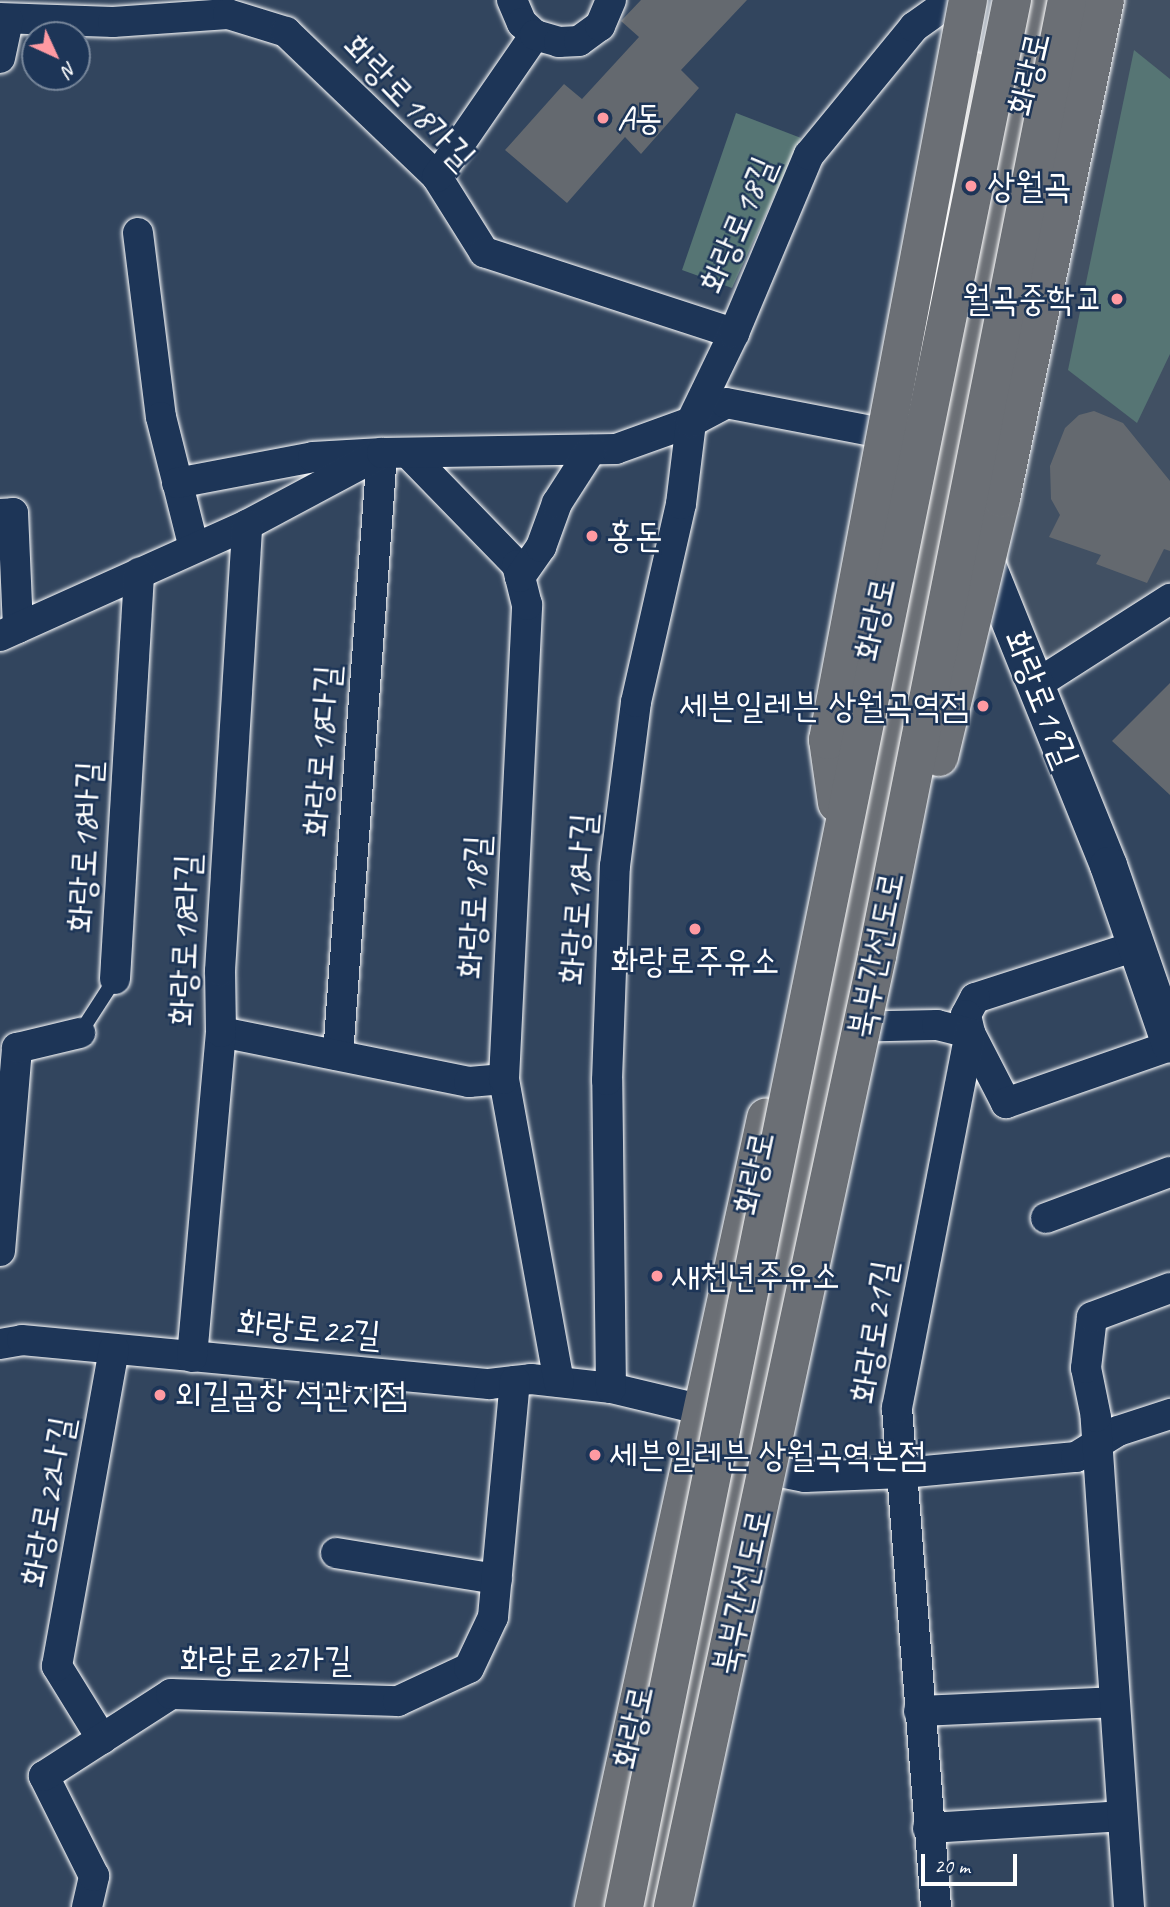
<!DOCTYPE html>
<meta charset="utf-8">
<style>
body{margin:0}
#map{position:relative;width:1170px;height:1907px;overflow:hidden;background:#32455e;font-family:Caveat,"Poor Story",sans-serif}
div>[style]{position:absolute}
.built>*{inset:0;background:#415063}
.green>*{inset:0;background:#567574}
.building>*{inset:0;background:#64696f}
.roads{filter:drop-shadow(0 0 2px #fff) drop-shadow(0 0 2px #fff)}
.service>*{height:14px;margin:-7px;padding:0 7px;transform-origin:7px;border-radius:7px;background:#1d3557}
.minor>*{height:30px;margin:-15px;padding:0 15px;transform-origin:15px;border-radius:15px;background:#1d3557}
.tertiary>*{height:37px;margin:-18.5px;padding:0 18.5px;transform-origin:18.5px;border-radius:18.5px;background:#1d3557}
.primary>*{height:38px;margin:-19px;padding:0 19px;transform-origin:19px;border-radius:19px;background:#6b6f75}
.bridges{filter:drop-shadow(0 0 2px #fff) drop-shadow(0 0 2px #fff)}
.trunk-bridge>*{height:38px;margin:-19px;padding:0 19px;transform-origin:19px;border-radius:19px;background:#6b6f75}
.dots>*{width:19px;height:19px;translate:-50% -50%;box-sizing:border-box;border:4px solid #1d3557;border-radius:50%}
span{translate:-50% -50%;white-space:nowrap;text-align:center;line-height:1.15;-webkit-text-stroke:5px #1d3557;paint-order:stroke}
.street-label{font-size:35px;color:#fff}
.poi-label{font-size:35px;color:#fff}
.left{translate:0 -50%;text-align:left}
.right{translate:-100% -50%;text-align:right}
.north{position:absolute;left:21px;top:21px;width:70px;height:70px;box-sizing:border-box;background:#1d3557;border:2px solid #77869a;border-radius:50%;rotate:135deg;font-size:19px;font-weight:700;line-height:28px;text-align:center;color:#fff}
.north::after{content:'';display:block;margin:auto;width:24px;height:32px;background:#ff9aa2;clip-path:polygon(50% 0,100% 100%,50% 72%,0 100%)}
.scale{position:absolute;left:921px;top:1854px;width:96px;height:32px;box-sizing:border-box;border:4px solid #fff;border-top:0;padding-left:9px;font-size:21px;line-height:24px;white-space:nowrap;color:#fff;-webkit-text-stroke:5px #1d3557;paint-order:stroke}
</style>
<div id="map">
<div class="built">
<i style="clip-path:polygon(1125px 0,1170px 0,1170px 599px,1037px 684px,1001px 603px)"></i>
</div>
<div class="green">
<i style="clip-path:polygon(1134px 50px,1170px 79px,1170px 354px,1137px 423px,1068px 370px)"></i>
<i style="clip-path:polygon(736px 113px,801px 138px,732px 288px,682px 270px)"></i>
</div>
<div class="building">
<i style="clip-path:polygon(641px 0,747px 0,681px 70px,699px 88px,641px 154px,625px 137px,567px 203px,505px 150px,564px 84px,582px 99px,639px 37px,621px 21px)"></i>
<i style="clip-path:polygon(1094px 411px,1123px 423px,1170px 481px,1170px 551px,1164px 549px,1147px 583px,1096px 564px,1101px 555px,1049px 537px,1060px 515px,1051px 499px,1050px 466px,1065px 428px,1079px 415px)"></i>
<i style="clip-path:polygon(1170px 683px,1170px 795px,1112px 741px)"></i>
</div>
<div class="roads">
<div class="service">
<i style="left:80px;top:1033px;width:64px;rotate:-57.1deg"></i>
</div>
<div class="minor">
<i style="left:512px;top:0;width:25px;rotate:67deg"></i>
<i style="left:522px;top:23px;width:18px;rotate:43deg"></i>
<i style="left:0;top:18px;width:113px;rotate:2deg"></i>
<i style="left:113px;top:22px;width:115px;rotate:-4deg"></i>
<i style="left:228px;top:14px;width:61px;rotate:17.2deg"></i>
<i style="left:286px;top:32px;width:209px;rotate:43.8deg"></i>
<i style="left:437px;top:177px;width:89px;rotate:57.9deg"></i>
<i style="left:484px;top:252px;width:263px;rotate:18deg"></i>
<i style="left:0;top:58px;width:39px;rotate:-78deg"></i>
<i style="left:437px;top:177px;width:173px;rotate:-55.4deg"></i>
<i style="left:535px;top:35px;width:25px;rotate:16deg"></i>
<i style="left:559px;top:42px;width:20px;rotate:-3deg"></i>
<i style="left:579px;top:41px;width:26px;rotate:-36deg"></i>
<i style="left:600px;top:26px;width:28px;rotate:-67deg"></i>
<i style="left:138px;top:233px;width:185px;rotate:82.9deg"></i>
<i style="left:161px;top:417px;width:135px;rotate:75.9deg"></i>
<i style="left:408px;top:453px;width:156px;rotate:45.8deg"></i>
<i style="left:517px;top:565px;width:12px;rotate:76deg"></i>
<i style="left:177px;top:483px;width:138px;rotate:-10.8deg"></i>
<i style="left:313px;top:457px;width:69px;rotate:-3.3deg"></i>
<i style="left:382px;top:453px;width:604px;rotate:94.18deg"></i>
<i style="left:0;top:514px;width:13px;rotate:-4deg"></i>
<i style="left:13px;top:513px;width:115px;rotate:87.5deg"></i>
<i style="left:0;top:636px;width:271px;rotate:-24.2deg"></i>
<i style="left:247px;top:525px;width:153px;rotate:-28.1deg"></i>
<i style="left:382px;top:453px;width:234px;rotate:-1deg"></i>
<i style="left:616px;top:449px;width:80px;rotate:-19.8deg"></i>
<i style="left:691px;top:422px;width:40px;rotate:-28deg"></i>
<i style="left:726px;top:403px;width:184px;rotate:10.9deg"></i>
<i style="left:1037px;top:684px;width:158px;rotate:-32.6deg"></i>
<i style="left:1136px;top:946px;width:169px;rotate:162.1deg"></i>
<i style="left:975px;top:998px;width:19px;rotate:118deg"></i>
<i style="left:966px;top:1015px;width:18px;rotate:77deg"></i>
<i style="left:970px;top:1033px;width:79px;rotate:62.8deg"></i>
<i style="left:1006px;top:1103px;width:174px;rotate:-19.2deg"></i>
<i style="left:115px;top:979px;width:407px;rotate:-86.6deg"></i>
<i style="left:842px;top:1027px;width:95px;rotate:-1.2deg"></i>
<i style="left:937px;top:1025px;width:34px;rotate:14deg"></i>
<i style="left:221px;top:1032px;width:253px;rotate:11.4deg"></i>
<i style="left:469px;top:1082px;width:35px;rotate:-5deg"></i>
<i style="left:1046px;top:1218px;width:132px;rotate:-20.4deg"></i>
<i style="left:0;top:1251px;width:204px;rotate:-85.2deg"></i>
<i style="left:17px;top:1048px;width:65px;rotate:-13.4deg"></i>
<i style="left:0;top:1344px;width:22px;rotate:-10deg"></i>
<i style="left:22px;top:1340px;width:469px;rotate:5.4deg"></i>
<i style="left:489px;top:1384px;width:42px;rotate:-6.8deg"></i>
<i style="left:531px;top:1379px;width:81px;rotate:6.4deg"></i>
<i style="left:611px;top:1388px;width:90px;rotate:13.4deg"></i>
<i style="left:192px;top:1357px;width:326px;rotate:-84.9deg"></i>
<i style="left:221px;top:1032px;width:61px;rotate:-90.9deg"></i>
<i style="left:220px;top:971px;width:447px;rotate:-86.5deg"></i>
<i style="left:559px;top:1382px;width:308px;rotate:-100.3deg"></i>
<i style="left:504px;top:1079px;width:475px;rotate:-87.2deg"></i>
<i style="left:527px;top:605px;width:29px;rotate:-104deg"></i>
<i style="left:520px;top:577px;width:37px;rotate:-55deg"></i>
<i style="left:541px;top:547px;width:47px;rotate:-70deg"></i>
<i style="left:557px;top:503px;width:63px;rotate:-57.3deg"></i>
<i style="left:611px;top:1388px;width:308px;rotate:-90.7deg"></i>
<i style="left:607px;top:1080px;width:214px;rotate:-87.9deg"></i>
<i style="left:615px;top:866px;width:165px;rotate:-82.7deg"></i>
<i style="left:636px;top:702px;width:203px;rotate:-77.2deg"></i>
<i style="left:681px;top:504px;width:83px;rotate:-83deg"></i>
<i style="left:691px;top:422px;width:99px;rotate:-64.2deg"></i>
<i style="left:734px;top:333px;width:193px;rotate:-67.2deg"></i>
<i style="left:809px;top:155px;width:166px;rotate:-50.6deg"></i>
<i style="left:914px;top:27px;width:47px;rotate:-35.4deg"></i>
<i style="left:750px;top:1466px;width:56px;rotate:11.3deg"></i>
<i style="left:805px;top:1477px;width:98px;rotate:-2.3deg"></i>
<i style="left:903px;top:1473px;width:174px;rotate:-5.3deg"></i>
<i style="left:1076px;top:1457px;width:49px;rotate:-31.8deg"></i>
<i style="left:1118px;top:1431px;width:55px;rotate:-18.1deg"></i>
<i style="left:336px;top:1553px;width:163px;rotate:9.2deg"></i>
<i style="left:919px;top:1711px;width:195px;rotate:-2.6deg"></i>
<i style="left:102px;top:1739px;width:86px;rotate:-121.7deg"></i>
<i style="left:57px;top:1666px;width:322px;rotate:-79.8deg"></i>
<i style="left:928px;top:1828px;width:194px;rotate:-3.5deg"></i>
<i style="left:87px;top:1907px;width:32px;rotate:-77deg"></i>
<i style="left:94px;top:1876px;width:112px;rotate:-116.6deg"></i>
<i style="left:44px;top:1776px;width:151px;rotate:-32.8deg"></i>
<i style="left:171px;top:1694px;width:227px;rotate:1.8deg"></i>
<i style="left:398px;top:1701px;width:78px;rotate:-24.9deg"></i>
<i style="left:469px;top:1668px;width:56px;rotate:-64.8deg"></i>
<i style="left:493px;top:1617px;width:237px;rotate:-84.7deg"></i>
<i style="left:936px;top:1907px;width:501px;rotate:-94.47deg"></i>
<i style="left:897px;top:1408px;width:382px;rotate:-79deg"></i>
<i style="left:1129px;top:1907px;width:491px;rotate:-93.9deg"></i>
<i style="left:1096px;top:1417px;width:50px;rotate:-101.5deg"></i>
<i style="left:1086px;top:1368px;width:51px;rotate:-83.3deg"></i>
<i style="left:1092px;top:1317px;width:83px;rotate:-20.4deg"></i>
</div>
<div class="tertiary">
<i style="left:980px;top:548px;width:342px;rotate:68deg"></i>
<i style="left:1108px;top:865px;width:189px;rotate:70.9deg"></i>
</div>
<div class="primary">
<i style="left:946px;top:240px;width:171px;rotate:-80.9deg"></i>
<i style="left:594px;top:1907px;width:808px;rotate:-77.7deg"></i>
<i style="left:643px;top:1907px;width:358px;rotate:-77.7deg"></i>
<i style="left:719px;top:1557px;width:96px;rotate:-71.2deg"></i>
<i style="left:750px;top:1466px;width:1033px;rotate:-78.95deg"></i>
<i style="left:948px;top:452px;width:462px;rotate:-77.9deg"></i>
</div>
</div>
<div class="bridges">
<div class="trunk-bridge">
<i style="left:939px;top:757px;width:266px;rotate:-76.5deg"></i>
<i style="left:1001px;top:498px;width:509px;rotate:-78.2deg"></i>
<i style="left:837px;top:803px;width:64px;rotate:-98.1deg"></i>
<i style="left:828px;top:740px;width:753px;rotate:-79.29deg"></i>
<i style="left:624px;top:1907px;width:1946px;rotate:-78.5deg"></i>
<i style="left:673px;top:1907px;width:973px;rotate:-77.89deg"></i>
<i style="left:877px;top:956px;width:975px;rotate:-78.76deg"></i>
</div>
</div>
<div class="dots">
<i style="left:603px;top:118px;background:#ff9aa2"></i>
<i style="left:971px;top:186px;background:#ff9aa2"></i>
<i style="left:1117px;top:299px;background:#ff9aa2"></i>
<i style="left:592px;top:536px;background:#ff9aa2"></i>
<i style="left:983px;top:706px;background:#ff9aa2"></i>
<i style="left:695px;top:929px;background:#ff9aa2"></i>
<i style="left:657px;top:1276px;background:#ff9aa2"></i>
<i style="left:160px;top:1395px;background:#ff9aa2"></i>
<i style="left:595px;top:1455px;background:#ff9aa2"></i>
</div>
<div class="street-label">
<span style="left:1029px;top:74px;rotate:-77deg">화랑로</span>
<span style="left:409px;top:102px;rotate:46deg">화랑로18가길</span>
<span style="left:738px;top:225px;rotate:-67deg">화랑로18길</span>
<span style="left:875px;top:619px;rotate:-78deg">화랑로</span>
<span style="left:1041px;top:699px;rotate:68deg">화랑로19길</span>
<span style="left:322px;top:751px;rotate:-86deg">화랑로18다길</span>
<span style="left:85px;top:847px;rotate:-87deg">화랑로18바길</span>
<span style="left:578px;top:899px;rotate:-86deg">화랑로18나길</span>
<span style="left:474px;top:907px;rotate:-87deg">화랑로18길</span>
<span style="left:185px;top:940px;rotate:-88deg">화랑로18라길</span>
<span style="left:876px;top:955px;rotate:-79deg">북부간선도로</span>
<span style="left:754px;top:1173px;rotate:-78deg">화랑로</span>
<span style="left:309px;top:1329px;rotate:5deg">화랑로22길</span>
<span style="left:874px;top:1332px;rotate:-81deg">화랑로21길</span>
<span style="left:48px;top:1502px;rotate:-80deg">화랑로22나길</span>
<span style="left:742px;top:1592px;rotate:-78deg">북부간선도로</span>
<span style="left:266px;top:1660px">화랑로22가길</span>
<span style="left:633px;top:1727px;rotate:-78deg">화랑로</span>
</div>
<div class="poi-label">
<span class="left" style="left:617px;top:118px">A동</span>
<span class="left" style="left:987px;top:186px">상월곡</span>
<span class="right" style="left:1103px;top:299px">월곡중학교</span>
<span class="left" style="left:606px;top:536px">홍돈</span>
<span class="right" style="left:969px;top:706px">세븐일레븐 상월곡역점</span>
<span style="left:695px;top:961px">화랑로주유소</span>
<span class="left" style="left:671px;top:1276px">새천년주유소</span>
<span class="left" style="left:174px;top:1395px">외길곱창 석관지점</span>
<span class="left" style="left:609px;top:1455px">세븐일레븐 상월곡역본점</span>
</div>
<div class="north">N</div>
<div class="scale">20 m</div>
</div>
